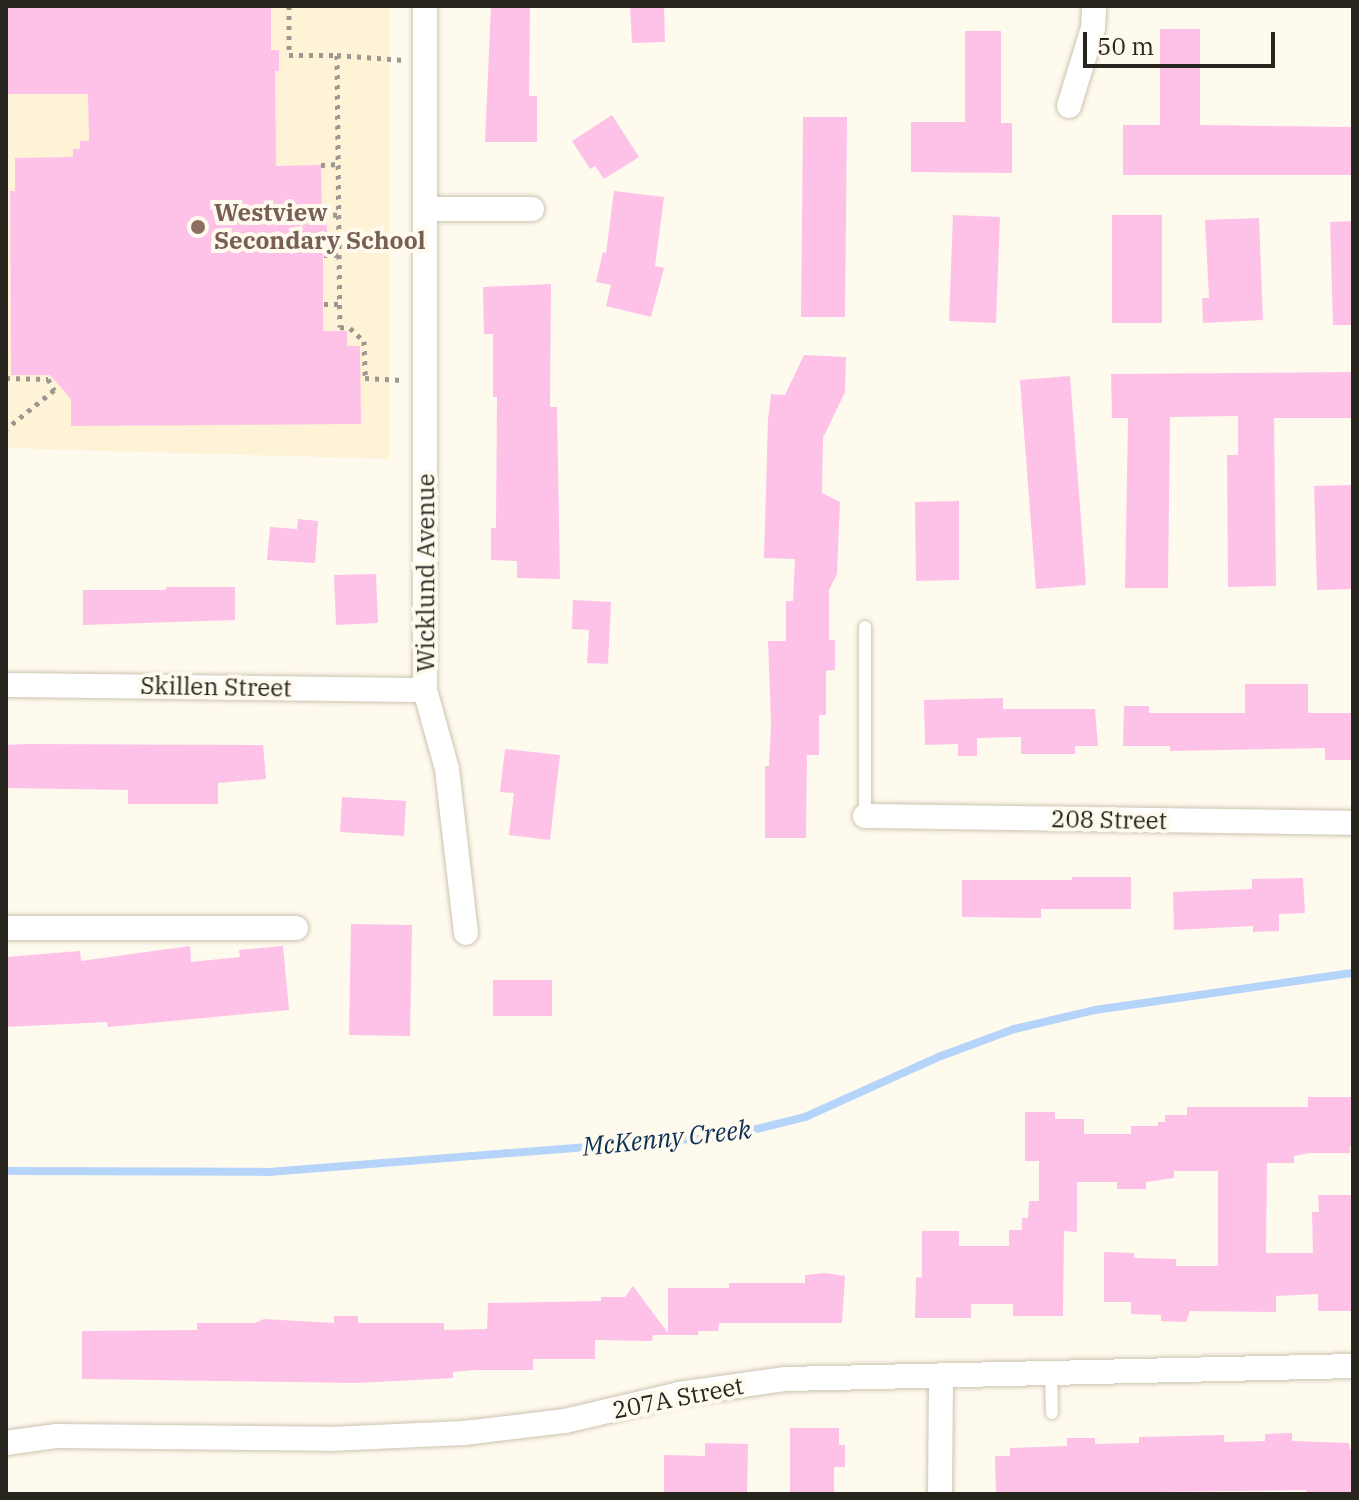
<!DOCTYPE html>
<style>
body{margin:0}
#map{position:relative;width:1359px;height:1500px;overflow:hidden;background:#fffaee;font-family:"IBM Plex Serif",serif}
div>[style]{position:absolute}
.built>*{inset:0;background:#fef3d7}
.stream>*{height:8px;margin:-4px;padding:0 4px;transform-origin:4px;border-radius:4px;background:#b4d4f9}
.building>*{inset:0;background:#fec2e8}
.path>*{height:5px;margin-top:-2.5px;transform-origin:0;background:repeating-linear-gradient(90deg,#9e9990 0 4px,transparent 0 10px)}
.roads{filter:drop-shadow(0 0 2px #ccc4b1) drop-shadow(0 0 2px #ccc4b1)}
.lane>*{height:12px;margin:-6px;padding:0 6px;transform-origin:6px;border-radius:6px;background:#fff}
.street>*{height:24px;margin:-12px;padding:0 12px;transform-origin:12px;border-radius:12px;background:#fff}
.dots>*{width:22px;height:22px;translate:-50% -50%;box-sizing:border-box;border:4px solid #fffaee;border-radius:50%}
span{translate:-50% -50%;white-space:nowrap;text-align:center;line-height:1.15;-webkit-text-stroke:8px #fffaee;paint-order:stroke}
.education-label{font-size:24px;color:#785e54;font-weight:700}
.left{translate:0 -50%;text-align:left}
.street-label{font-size:24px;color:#28251e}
.water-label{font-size:26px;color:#0c3057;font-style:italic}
.frame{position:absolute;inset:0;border:8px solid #28251e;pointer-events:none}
.scale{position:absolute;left:1083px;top:32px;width:192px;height:36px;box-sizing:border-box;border:4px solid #28251e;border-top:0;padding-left:10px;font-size:24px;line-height:28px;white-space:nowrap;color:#28251e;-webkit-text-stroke:6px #fffaee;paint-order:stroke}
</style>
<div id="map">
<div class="built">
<i style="clip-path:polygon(6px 6px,389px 6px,389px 459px,6px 448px)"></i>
</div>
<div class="stream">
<i style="left:6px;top:1171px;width:263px;rotate:0.2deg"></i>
<i style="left:269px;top:1172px;width:460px;rotate:-4.5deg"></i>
<i style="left:728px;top:1136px;width:79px;rotate:-13.9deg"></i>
<i style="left:805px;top:1117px;width:149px;rotate:-24.2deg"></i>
<i style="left:941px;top:1056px;width:78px;rotate:-20.3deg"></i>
<i style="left:1014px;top:1029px;width:83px;rotate:-13.2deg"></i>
<i style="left:1095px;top:1010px;width:261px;rotate:-8.2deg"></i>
</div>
<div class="building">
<i style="clip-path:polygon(6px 6px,271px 6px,271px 50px,279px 50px,279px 71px,275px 71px,276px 166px,321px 165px,322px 218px,327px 218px,327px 250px,323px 250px,323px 331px,347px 331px,347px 346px,360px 346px,361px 424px,71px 426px,71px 399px,50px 375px,11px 375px,10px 191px,15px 191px,15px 158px,73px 157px,73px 149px,80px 149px,80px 141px,89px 141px,88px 94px,6px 94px)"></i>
<i style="clip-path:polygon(491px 6px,530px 6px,529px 96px,537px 96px,537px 142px,485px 142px)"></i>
<i style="clip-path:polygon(630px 6px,664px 6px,665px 42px,632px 43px)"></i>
<i style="clip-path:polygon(1160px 29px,1200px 29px,1200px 125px,1353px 127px,1353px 175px,1123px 175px,1123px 125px,1160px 125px)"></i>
<i style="clip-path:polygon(965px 31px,1001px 31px,1001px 123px,1012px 123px,1012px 173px,911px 172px,911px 122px,965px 122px)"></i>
<i style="clip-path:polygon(612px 115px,639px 157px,604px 179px,595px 166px,590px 169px,572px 141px)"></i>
<i style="clip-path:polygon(803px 117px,847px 117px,845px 317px,801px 317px)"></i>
<i style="clip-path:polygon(614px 191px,664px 197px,655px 266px,664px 268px,651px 317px,606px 306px,611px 285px,596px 282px,603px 252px,606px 253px)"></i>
<i style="clip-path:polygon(953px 215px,1000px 217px,996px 323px,949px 321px)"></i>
<i style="clip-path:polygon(1112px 215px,1162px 215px,1162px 323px,1112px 323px)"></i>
<i style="clip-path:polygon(1259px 218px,1263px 320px,1203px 323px,1202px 298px,1209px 298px,1205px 220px)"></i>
<i style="clip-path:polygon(1353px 221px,1353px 325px,1333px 325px,1330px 222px)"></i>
<i style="clip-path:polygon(551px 284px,550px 407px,557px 407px,560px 579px,517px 578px,517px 561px,491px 560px,491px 528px,496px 528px,497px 397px,493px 397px,493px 334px,484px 334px,483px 287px)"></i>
<i style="clip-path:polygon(804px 355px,846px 357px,845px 392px,823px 438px,822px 493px,840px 502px,837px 574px,829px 590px,829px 640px,835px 640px,835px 670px,826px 671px,826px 715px,819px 715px,819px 755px,807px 755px,806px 838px,765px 838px,765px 766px,769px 766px,771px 723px,768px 641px,786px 641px,786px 601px,793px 601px,795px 559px,764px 558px,768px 420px,771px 394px,785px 395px)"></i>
<i style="clip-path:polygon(1353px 372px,1353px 418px,1274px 418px,1276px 586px,1228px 587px,1227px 455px,1238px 455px,1238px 416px,1170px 417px,1168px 588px,1125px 588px,1128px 418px,1112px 418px,1111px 374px)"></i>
<i style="clip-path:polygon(1070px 376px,1086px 585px,1036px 589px,1020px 380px)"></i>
<i style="clip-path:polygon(1353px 485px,1353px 589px,1317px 590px,1314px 486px)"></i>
<i style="clip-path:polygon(959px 501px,959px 580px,916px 581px,915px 502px)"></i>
<i style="clip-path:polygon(298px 519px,318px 521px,315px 563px,267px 560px,270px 527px,297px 529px)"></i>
<i style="clip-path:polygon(376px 574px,378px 623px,336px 625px,334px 575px)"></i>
<i style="clip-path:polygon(166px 587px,235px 587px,235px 620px,83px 625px,83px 590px,166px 590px)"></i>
<i style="clip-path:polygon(573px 600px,611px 602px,608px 664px,587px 663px,589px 630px,572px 629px)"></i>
<i style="clip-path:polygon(1245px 684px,1308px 684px,1308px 713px,1353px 713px,1353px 760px,1325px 760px,1325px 748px,1170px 751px,1170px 746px,1123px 746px,1124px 706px,1149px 706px,1149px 713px,1245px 713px)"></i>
<i style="clip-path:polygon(1003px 698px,1003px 709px,1095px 709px,1098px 746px,1075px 746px,1075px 754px,1021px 754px,1021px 737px,977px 738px,977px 756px,958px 756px,958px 744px,925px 745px,924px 700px)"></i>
<i style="clip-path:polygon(27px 744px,263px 745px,266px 779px,218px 783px,218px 804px,128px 804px,128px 790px,6px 788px,6px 745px)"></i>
<i style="clip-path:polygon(505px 749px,560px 755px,550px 840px,509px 835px,514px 793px,500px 792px)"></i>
<i style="clip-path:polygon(342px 797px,406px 801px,404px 836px,340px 832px)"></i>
<i style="clip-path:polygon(1072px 877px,1131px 877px,1131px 909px,1041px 909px,1041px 918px,962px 917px,962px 880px,1072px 880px)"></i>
<i style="clip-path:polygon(1303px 878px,1305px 913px,1279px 914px,1279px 931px,1253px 932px,1253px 926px,1174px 930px,1173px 892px,1252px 889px,1252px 879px)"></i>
<i style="clip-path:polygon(351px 924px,412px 925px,410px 1036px,349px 1035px)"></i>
<i style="clip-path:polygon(190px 946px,191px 962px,240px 957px,239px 950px,283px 946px,289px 1010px,108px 1027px,107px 1022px,6px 1027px,6px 957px,80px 951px,81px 961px)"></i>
<i style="clip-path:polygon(493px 980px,552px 980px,552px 1016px,493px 1016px)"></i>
<i style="clip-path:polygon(1308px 1097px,1353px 1097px,1353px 1146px,1350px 1146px,1350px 1153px,1310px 1153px,1294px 1156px,1294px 1163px,1267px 1163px,1266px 1253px,1313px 1253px,1312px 1212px,1319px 1212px,1318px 1195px,1353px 1195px,1353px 1311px,1318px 1311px,1318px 1294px,1276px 1296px,1276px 1312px,1190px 1311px,1186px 1322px,1161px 1321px,1161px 1315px,1131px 1314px,1131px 1302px,1104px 1302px,1104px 1252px,1134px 1253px,1134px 1258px,1176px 1259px,1176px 1266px,1218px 1266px,1218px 1171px,1174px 1171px,1174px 1178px,1146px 1182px,1146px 1189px,1117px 1189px,1117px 1182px,1077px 1182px,1077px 1232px,1064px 1231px,1063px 1316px,1013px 1316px,1013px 1304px,971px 1304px,971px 1318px,915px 1318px,916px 1277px,922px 1278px,922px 1231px,959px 1231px,959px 1246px,1009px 1246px,1009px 1230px,1022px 1230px,1022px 1218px,1028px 1218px,1029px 1201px,1039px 1201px,1039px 1161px,1025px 1161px,1025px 1112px,1055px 1112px,1055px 1119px,1084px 1119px,1084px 1134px,1131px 1134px,1131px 1126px,1158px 1126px,1158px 1122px,1165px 1122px,1165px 1115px,1187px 1115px,1187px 1107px,1308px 1107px)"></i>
<i style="clip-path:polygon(825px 1273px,845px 1276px,842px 1323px,719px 1323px,718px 1331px,698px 1331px,698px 1335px,653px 1335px,652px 1341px,595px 1340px,595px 1359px,533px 1359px,533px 1370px,474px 1370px,453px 1372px,453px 1378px,358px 1383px,82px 1379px,82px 1331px,197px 1330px,197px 1323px,255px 1323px,264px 1319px,334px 1323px,334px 1316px,358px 1316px,358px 1323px,444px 1323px,444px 1330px,487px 1329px,488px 1303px,601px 1301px,601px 1297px,625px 1297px,633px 1286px,668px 1333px,668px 1288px,729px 1288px,729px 1283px,805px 1283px,805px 1275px)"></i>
<i style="clip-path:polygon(790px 1428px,839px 1428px,839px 1445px,845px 1445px,845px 1467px,834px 1467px,834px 1494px,790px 1494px)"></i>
<i style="clip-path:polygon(1292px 1433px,1292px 1441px,1349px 1443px,1350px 1450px,1353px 1450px,1353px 1494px,1307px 1494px,1306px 1490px,996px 1494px,995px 1456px,1010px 1456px,1010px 1448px,1067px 1446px,1067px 1438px,1095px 1438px,1095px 1444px,1139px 1443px,1139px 1437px,1224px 1435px,1224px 1442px,1265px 1441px,1265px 1434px)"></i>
<i style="clip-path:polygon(705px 1443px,748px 1444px,747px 1494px,664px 1494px,664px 1455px,705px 1456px)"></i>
</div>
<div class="path">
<i style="left:289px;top:6px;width:49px;rotate:90deg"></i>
<i style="left:289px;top:55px;width:48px"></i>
<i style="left:337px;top:55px;width:272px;rotate:89.4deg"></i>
<i style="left:340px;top:327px;width:10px;rotate:6deg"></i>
<i style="left:350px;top:328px;width:19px;rotate:43deg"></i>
<i style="left:364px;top:341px;width:37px;rotate:88deg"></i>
<i style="left:365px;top:378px;width:37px;rotate:3deg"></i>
<i style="left:337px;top:55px;width:67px;rotate:4.3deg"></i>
<i style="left:321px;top:165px;width:18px;rotate:-3deg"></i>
<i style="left:323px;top:214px;width:16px;rotate:4deg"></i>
<i style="left:324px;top:255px;width:15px"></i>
<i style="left:324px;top:304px;width:15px"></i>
<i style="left:6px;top:378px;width:42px;rotate:1.4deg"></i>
<i style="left:48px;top:379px;width:13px;rotate:61deg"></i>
<i style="left:54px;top:390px;width:62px;rotate:140.9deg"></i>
</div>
<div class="roads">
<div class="lane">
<i style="left:865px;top:627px;width:189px;rotate:90deg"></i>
<i style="left:1051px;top:1372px;width:41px;rotate:88.6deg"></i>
</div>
<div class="street">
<i style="left:425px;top:6px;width:684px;rotate:90deg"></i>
<i style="left:425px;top:690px;width:82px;rotate:74.4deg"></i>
<i style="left:447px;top:769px;width:165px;rotate:83.4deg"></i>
<i style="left:1069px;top:106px;width:82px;rotate:-72.9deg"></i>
<i style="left:1093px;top:28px;width:22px;rotate:-87deg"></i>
<i style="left:427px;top:209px;width:105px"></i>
<i style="left:6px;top:685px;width:419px;rotate:0.7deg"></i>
<i style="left:865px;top:816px;width:488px;rotate:0.8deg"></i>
<i style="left:6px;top:928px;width:290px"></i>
<i style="left:6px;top:1443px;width:50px;rotate:-8deg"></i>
<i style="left:56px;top:1436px;width:273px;rotate:0.6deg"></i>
<i style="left:329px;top:1439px;width:135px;rotate:-2.5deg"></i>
<i style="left:464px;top:1433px;width:102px;rotate:-6.8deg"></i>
<i style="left:565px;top:1421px;width:117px;rotate:-13.3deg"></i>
<i style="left:679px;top:1394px;width:108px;rotate:-8deg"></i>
<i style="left:786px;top:1379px;width:567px;rotate:-1.31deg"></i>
<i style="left:940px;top:1494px;width:119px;rotate:-89.5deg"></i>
</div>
</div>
<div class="dots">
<i style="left:198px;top:227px;background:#8d6e63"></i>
</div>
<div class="education-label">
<span class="left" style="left:214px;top:227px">Westview<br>Secondary School</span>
</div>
<div class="street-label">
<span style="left:426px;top:573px;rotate:-90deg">Wicklund Avenue</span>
<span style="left:216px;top:687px;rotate:1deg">Skillen Street</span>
<span style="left:1109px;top:820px;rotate:1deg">208 Street</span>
<span style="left:678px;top:1398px;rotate:-11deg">207A Street</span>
</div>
<div class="water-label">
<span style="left:667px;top:1138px;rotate:-6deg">McKenny Creek</span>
</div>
<div class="frame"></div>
<div class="scale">50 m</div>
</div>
